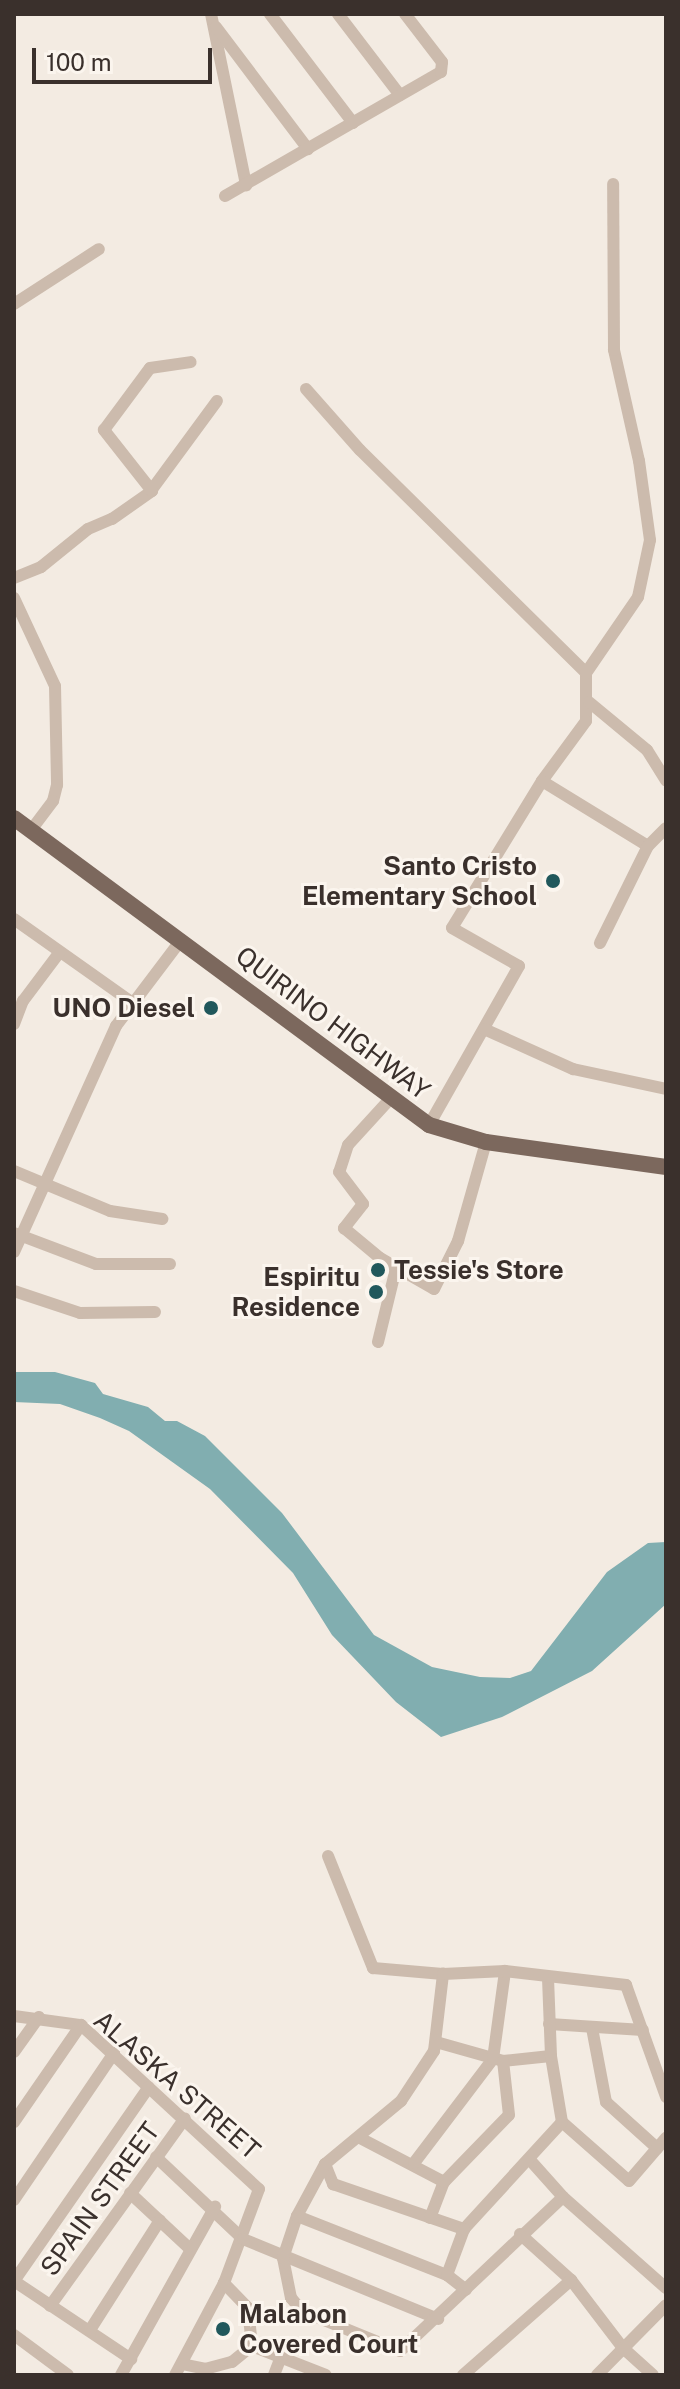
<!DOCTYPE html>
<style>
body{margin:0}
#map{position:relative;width:680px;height:2389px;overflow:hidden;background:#f3ebe2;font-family:"Public Sans",sans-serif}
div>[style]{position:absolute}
.water>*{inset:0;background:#81aeb0}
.minor>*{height:12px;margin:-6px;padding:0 6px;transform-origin:6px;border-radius:6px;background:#ccbbad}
.major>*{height:16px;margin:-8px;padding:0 8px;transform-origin:8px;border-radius:8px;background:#7c685d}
.dots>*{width:22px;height:22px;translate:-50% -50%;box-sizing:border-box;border:4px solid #fbf5ee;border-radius:50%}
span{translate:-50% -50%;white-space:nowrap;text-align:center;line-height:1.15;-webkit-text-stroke:6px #fbf5ee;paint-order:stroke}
.poi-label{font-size:26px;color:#3a302c;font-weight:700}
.right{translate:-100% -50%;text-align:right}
.left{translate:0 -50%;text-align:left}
.street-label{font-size:26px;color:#3a302c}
.frame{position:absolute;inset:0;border:16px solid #3a302c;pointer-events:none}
.scale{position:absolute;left:32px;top:48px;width:180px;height:36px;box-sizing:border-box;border:4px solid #3a302c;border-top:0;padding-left:10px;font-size:24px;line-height:28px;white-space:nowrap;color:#3a302c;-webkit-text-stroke:6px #fbf5ee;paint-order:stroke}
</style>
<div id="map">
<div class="water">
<i style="clip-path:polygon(14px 1372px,55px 1372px,95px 1383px,103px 1394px,148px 1407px,165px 1421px,177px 1421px,205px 1436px,282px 1513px,374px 1635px,432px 1667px,480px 1677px,510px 1678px,531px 1671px,607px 1572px,648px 1543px,666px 1542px,666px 1604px,592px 1671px,502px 1717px,441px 1737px,396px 1702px,332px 1635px,293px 1573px,210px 1489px,129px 1431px,100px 1418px,60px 1404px,14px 1402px)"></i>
</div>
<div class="minor">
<i style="left:211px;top:14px;width:175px;rotate:78.4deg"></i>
<i style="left:270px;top:14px;width:137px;rotate:52.7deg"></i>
<i style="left:338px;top:14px;width:102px;rotate:52.6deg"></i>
<i style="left:216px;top:27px;width:153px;rotate:53deg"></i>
<i style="left:225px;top:196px;width:249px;rotate:-29.9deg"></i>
<i style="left:441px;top:72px;width:10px;rotate:-84deg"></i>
<i style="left:442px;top:62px;width:61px;rotate:-127.6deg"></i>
<i style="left:14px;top:304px;width:101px;rotate:-32.9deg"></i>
<i style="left:306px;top:389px;width:81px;rotate:48.5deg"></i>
<i style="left:360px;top:450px;width:317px;rotate:44.6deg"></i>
<i style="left:586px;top:673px;width:48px;rotate:90deg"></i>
<i style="left:586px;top:721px;width:74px;rotate:126.3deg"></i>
<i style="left:542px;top:781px;width:172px;rotate:121.5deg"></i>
<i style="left:452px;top:928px;width:77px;rotate:29.6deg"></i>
<i style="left:519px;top:966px;width:183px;rotate:119.5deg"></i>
<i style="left:153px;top:488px;width:108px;rotate:-53.7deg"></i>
<i style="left:14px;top:578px;width:29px;rotate:-22deg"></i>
<i style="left:41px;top:567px;width:60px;rotate:-39deg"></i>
<i style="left:88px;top:529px;width:26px;rotate:-23deg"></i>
<i style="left:112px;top:519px;width:49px;rotate:-35deg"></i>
<i style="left:152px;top:491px;width:78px;rotate:-128.2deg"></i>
<i style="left:104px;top:430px;width:77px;rotate:-53.4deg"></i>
<i style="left:150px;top:368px;width:41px;rotate:-8.3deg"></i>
<i style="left:14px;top:598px;width:97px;rotate:65deg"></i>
<i style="left:55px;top:686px;width:99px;rotate:88.8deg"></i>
<i style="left:57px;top:785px;width:16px;rotate:104deg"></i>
<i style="left:53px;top:801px;width:36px;rotate:127deg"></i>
<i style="left:586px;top:673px;width:92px;rotate:-55.6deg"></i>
<i style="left:638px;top:597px;width:58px;rotate:-78.1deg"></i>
<i style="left:650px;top:540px;width:80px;rotate:-97.9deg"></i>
<i style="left:639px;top:461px;width:114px;rotate:-102.7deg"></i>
<i style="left:614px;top:350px;width:166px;rotate:-90.3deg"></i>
<i style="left:589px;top:702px;width:75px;rotate:39.6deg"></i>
<i style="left:647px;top:750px;width:36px;rotate:58deg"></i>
<i style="left:542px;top:781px;width:124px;rotate:31.5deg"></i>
<i style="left:648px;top:846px;width:25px;rotate:-45deg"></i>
<i style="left:14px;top:919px;width:147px;rotate:35.3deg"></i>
<i style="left:600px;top:943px;width:108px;rotate:-63.7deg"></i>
<i style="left:14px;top:1024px;width:25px;rotate:-69deg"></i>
<i style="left:23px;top:1001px;width:60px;rotate:-53.1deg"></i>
<i style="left:484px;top:1029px;width:98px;rotate:24.2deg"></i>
<i style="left:573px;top:1069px;width:95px;rotate:12.1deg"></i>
<i style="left:390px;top:1099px;width:62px;rotate:132.4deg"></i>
<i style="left:348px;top:1145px;width:28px;rotate:108deg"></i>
<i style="left:339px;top:1172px;width:40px;rotate:53deg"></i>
<i style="left:363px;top:1204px;width:31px;rotate:128deg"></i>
<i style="left:344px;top:1228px;width:47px;rotate:39.8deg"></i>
<i style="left:380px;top:1258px;width:62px;rotate:29.9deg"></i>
<i style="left:434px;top:1289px;width:54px;rotate:-63.4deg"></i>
<i style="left:458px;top:1241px;width:103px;rotate:-74.2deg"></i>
<i style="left:14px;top:1171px;width:104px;rotate:22.6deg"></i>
<i style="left:110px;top:1211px;width:53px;rotate:8.7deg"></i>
<i style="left:14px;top:1233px;width:88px;rotate:20.7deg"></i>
<i style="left:96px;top:1264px;width:74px"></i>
<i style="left:14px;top:1252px;width:248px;rotate:-65.7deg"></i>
<i style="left:116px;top:1026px;width:108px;rotate:-52.9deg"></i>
<i style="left:14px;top:1291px;width:70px;rotate:18.4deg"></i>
<i style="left:80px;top:1313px;width:75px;rotate:-0.8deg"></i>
<i style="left:378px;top:1342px;width:76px;rotate:-76.3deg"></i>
<i style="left:328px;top:1856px;width:121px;rotate:68.1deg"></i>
<i style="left:373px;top:1968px;width:70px;rotate:4.9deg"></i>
<i style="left:14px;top:2016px;width:68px;rotate:7.7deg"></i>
<i style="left:81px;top:2025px;width:242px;rotate:42.7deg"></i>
<i style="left:259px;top:2189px;width:100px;rotate:110.4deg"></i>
<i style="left:224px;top:2283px;width:104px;rotate:118deg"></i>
<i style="left:549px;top:2024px;width:94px;rotate:3.7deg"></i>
<i style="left:592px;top:2028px;width:75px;rotate:79.3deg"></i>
<i style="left:606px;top:2102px;width:69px;rotate:42deg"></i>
<i style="left:436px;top:2042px;width:70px;rotate:15.8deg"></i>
<i style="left:503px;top:2061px;width:48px;rotate:-5.9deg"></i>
<i style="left:14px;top:2052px;width:43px;rotate:-54.5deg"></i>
<i style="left:14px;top:2122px;width:118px;rotate:-55.4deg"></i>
<i style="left:562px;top:2122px;width:89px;rotate:41.4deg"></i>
<i style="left:629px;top:2181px;width:57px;rotate:-49.3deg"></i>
<i style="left:360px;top:2138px;width:95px;rotate:27.6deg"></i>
<i style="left:156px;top:2157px;width:120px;rotate:43.3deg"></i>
<i style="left:243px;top:2239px;width:211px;rotate:22.3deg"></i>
<i style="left:530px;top:2160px;width:50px;rotate:48.3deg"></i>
<i style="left:563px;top:2197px;width:137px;rotate:41.5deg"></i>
<i style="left:414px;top:2163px;width:131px;rotate:-52.8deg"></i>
<i style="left:493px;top:2059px;width:89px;rotate:-82.2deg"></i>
<i style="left:325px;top:2164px;width:22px;rotate:68deg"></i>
<i style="left:333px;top:2184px;width:139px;rotate:19deg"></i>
<i style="left:464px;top:2229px;width:145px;rotate:-47.5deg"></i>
<i style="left:562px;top:2122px;width:67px;rotate:-99.5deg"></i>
<i style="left:551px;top:2056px;width:79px;rotate:-92.2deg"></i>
<i style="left:130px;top:2193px;width:79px;rotate:43deg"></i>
<i style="left:563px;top:2197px;width:224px;rotate:136.6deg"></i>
<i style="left:400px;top:2351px;width:106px;rotate:-157.8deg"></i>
<i style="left:302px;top:2311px;width:17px;rotate:-130deg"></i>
<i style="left:291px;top:2298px;width:41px;rotate:-101.3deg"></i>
<i style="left:283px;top:2258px;width:44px;rotate:-71.6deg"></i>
<i style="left:297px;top:2216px;width:59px;rotate:-61.7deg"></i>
<i style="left:325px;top:2164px;width:99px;rotate:-39.7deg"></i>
<i style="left:401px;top:2101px;width:60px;rotate:-56.6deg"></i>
<i style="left:434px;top:2051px;width:78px;rotate:-83.3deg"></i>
<i style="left:443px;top:1974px;width:62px;rotate:-2.8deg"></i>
<i style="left:505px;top:1971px;width:122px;rotate:6.6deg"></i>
<i style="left:626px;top:1985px;width:119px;rotate:70.3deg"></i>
<i style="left:14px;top:2200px;width:178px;rotate:-55.8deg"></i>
<i style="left:297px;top:2216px;width:161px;rotate:21.5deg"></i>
<i style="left:447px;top:2275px;width:24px;rotate:38deg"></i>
<i style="left:430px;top:2218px;width:39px;rotate:-69deg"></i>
<i style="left:444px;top:2182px;width:93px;rotate:-45.9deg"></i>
<i style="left:509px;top:2115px;width:54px;rotate:-96.3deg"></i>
<i style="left:520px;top:2234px;width:69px;rotate:42deg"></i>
<i style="left:571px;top:2280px;width:86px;rotate:52.6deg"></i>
<i style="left:623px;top:2348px;width:40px;rotate:42deg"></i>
<i style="left:447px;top:2275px;width:49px;rotate:-69.7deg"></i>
<i style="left:14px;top:2281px;width:236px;rotate:-55.2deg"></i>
<i style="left:14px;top:2281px;width:141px;rotate:33.7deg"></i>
<i style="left:50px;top:2306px;width:231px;rotate:-54.3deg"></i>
<i style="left:90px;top:2330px;width:130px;rotate:-57.5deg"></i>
<i style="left:14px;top:2335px;width:67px;rotate:36.5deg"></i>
<i style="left:252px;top:2346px;width:79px;rotate:21.4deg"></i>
<i style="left:182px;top:2364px;width:24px;rotate:12deg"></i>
<i style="left:205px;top:2369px;width:28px;rotate:-15deg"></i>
<i style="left:232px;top:2362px;width:26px;rotate:-39deg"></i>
<i style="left:252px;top:2346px;width:38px;rotate:-96deg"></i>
<i style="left:248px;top:2308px;width:35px;rotate:-134deg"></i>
<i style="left:121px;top:2375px;width:193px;rotate:-60.8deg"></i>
<i style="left:274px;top:2375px;width:19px;rotate:-69deg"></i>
<i style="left:463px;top:2375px;width:144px;rotate:-41.3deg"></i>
<i style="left:597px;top:2375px;width:98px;rotate:-45.4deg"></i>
</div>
<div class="major">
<i style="left:14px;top:818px;width:516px;rotate:36.49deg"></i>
<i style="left:429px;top:1125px;width:59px;rotate:16.6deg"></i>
<i style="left:486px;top:1142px;width:182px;rotate:7.9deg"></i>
</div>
<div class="dots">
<i style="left:553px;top:881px;background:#21585c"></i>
<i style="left:211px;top:1008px;background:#21585c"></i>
<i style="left:378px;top:1270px;background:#21585c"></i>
<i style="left:376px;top:1292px;background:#21585c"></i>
<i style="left:223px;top:2329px;background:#21585c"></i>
</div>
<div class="poi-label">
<span class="right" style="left:537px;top:881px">Santo Cristo<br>Elementary School</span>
<span class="right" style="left:195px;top:1008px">UNO Diesel</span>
<span class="left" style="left:394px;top:1270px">Tessie's Store</span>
<span class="right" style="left:360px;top:1292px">Espiritu<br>Residence</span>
<span class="left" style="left:239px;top:2329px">Malabon<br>Covered Court</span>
</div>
<div class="street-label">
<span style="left:333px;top:1023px;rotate:37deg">QUIRINO HIGHWAY</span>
<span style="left:177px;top:2085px;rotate:41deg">ALASKA STREET</span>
<span style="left:100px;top:2199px;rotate:-54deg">SPAIN STREET</span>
</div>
<div class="frame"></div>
<div class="scale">100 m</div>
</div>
